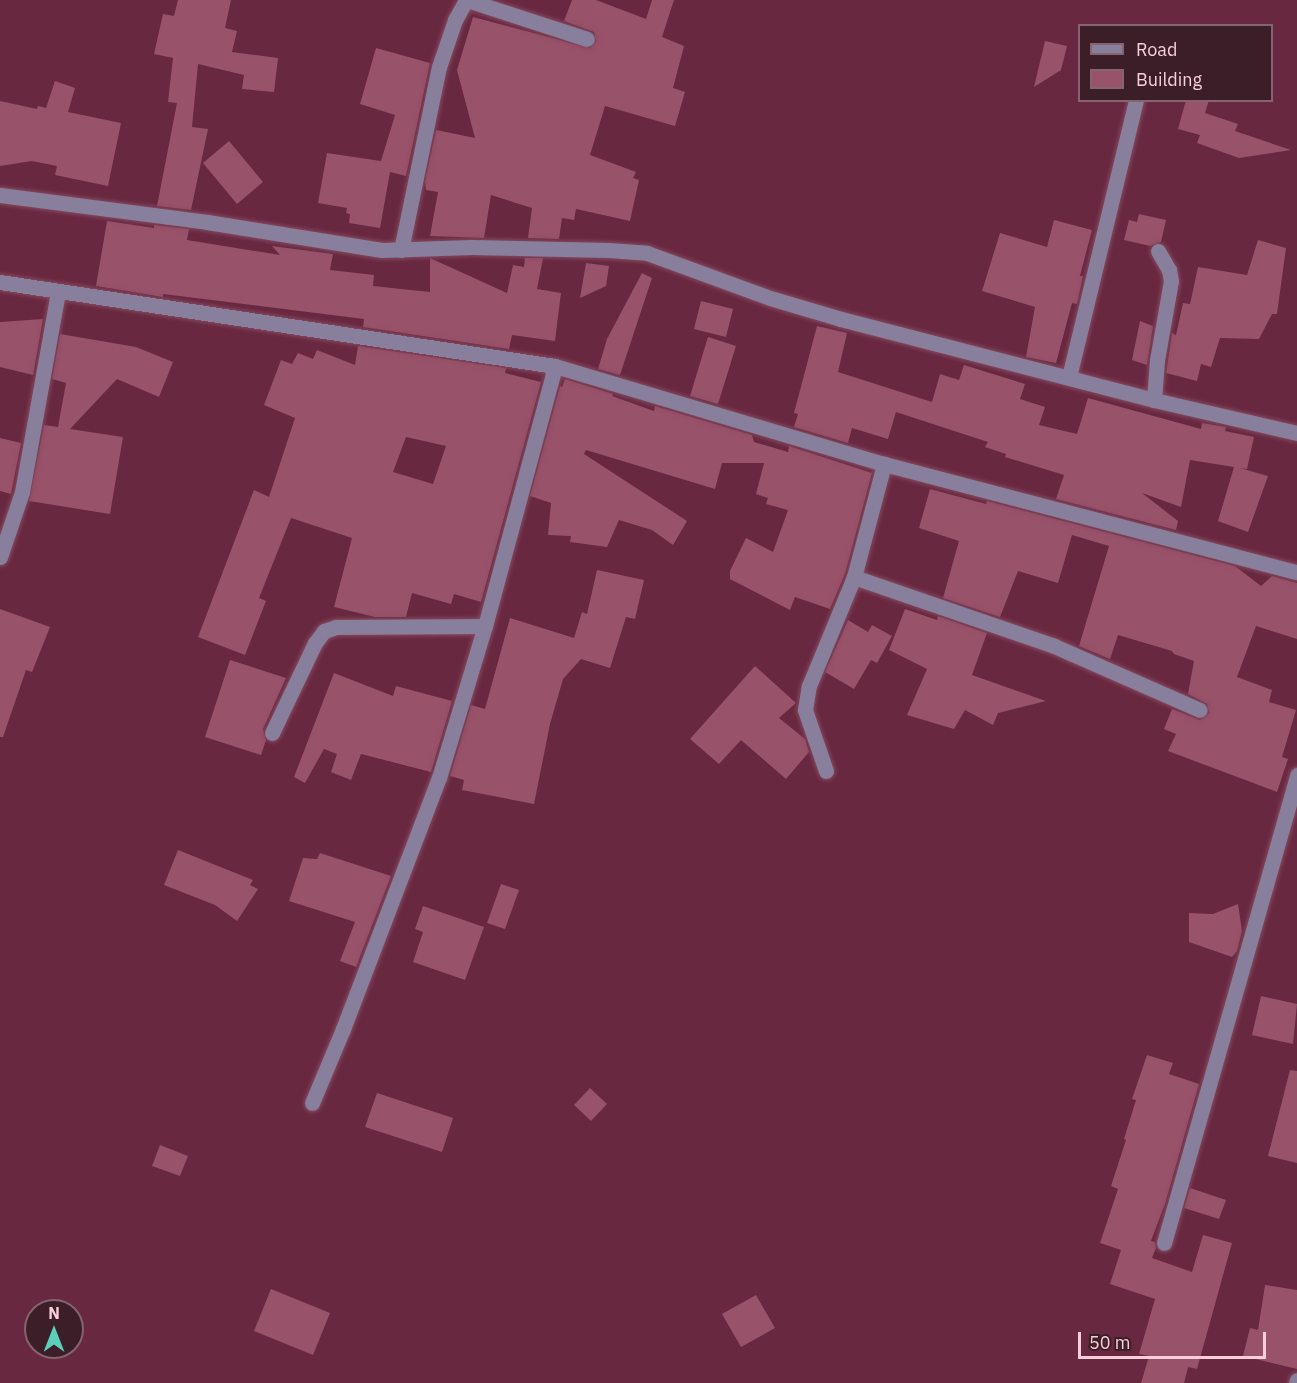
<!DOCTYPE html>
<style>
body{margin:0}
#map{position:relative;width:1297px;height:1383px;overflow:hidden;background:#682840;font-family:"IBM Plex Sans",sans-serif}
div>[style]{position:absolute}
.building>*{inset:0;background:#98526a}
.roads{filter:drop-shadow(0 0 2px #85495f) drop-shadow(0 0 2px #85495f)}
.minor>*{height:15px;margin:-7.5px;padding:0 7.5px;transform-origin:7.5px;border-radius:7.5px;background:#877f9b}
span{translate:-50% -50%;white-space:nowrap;text-align:center;line-height:1.15;-webkit-text-stroke:4.5px #3b1e27;paint-order:stroke}
.legend{position:absolute;left:1078px;top:24px;width:195px;height:78px;box-sizing:border-box;background:#3b1e27;border:2px solid #86646f;margin:0;padding:8px 10px;list-style:none;font-size:18px;color:#f7ceda}
.legend li{display:flex;align-items:center;gap:12px;height:30px}
.legend b{width:30px;border:2px solid #86646f}
.north{position:absolute;left:24px;top:1299px;width:60px;height:60px;box-sizing:border-box;background:#3b1e27;border:2px solid #86646f;border-radius:50%;rotate:0deg;font-size:16px;font-weight:700;line-height:24px;text-align:center;color:#f7ceda}
.north::after{content:'';display:block;margin:auto;width:21px;height:27px;background:#5dceb9;clip-path:polygon(50% 0,100% 100%,50% 72%,0 100%)}
.scale{position:absolute;left:1078px;top:1332px;width:188px;height:27px;box-sizing:border-box;border:3px solid #f7ceda;border-top:0;padding-left:8px;font-size:18px;line-height:21px;white-space:nowrap;color:#f7ceda;-webkit-text-stroke:4px #3b1e27;paint-order:stroke}
</style>
<div id="map">
<div class="building">
<i style="clip-path:polygon(178px 0,231px 0,225px 28px,237px 31px,232px 52px,278px 58px,274px 92px,242px 89px,244px 75px,198px 64px,192px 127px,208px 129px,191px 210px,157px 206px,177px 103px,168px 102px,173px 58px,154px 54px,163px 14px,174px 16px)"></i>
<i style="clip-path:polygon(572px 0,596px 0,646px 19px,652px 0,674px 0,662px 37px,684px 46px,673px 88px,685px 92px,675px 126px,605px 106px,590px 155px,636px 172px,633px 178px,639px 180px,630px 221px,576px 209px,574px 220px,562px 218px,559px 239px,528px 238px,532px 208px,491px 195px,484px 238px,430px 236px,438px 192px,426px 190px,425px 181px,436px 130px,475px 138px,457px 70px,473px 17px,590px 48px,596px 41px,594px 32px,564px 21px)"></i>
<i style="clip-path:polygon(1045px 41px,1067px 46px,1061px 70px,1034px 87px)"></i>
<i style="clip-path:polygon(376px 48px,430px 63px,406px 176px,390px 172px,380px 228px,349px 223px,350px 214px,346px 213px,347px 208px,318px 203px,327px 153px,381px 161px,395px 115px,360px 104px)"></i>
<i style="clip-path:polygon(55px 81px,75px 88px,68px 112px,121px 123px,108px 186px,55px 175px,57px 166px,32px 161px,0 166px,0 101px,37px 109px,38px 106px,46px 108px)"></i>
<i style="clip-path:polygon(1186px 100px,1209px 100px,1205px 113px,1238px 124px,1235px 131px,1291px 150px,1239px 158px,1197px 143px,1200px 135px,1178px 129px)"></i>
<i style="clip-path:polygon(229px 141px,263px 182px,237px 204px,203px 163px)"></i>
<i style="clip-path:polygon(1139px 214px,1166px 220px,1161px 242px,1150px 246px,1124px 240px,1129px 220px,1137px 222px)"></i>
<i style="clip-path:polygon(1054px 220px,1092px 230px,1080px 276px,1083px 276px,1077px 304px,1072px 303px,1056px 363px,1026px 357px,1035px 307px,982px 291px,1000px 233px,1047px 247px)"></i>
<i style="clip-path:polygon(107px 221px,154px 228px,154px 225px,189px 229px,187px 240px,280px 255px,272px 246px,333px 254px,330px 270px,374px 275px,373px 286px,430px 292px,430px 258px,507px 293px,513px 265px,524px 267px,525px 258px,543px 258px,537px 289px,561px 293px,555px 341px,512px 335px,509px 349px,363px 327px,364px 319px,163px 294px,163px 297px,96px 286px)"></i>
<i style="clip-path:polygon(1258px 240px,1286px 248px,1277px 314px,1272px 314px,1259px 339px,1220px 338px,1211px 367px,1201px 364px,1197px 381px,1166px 373px,1172px 333px,1176px 335px,1183px 303px,1190px 304px,1198px 267px,1247px 275px)"></i>
<i style="clip-path:polygon(586px 263px,609px 266px,606px 286px,580px 298px)"></i>
<i style="clip-path:polygon(642px 273px,652px 278px,620px 375px,598px 369px,607px 339px)"></i>
<i style="clip-path:polygon(701px 301px,733px 309px,726px 337px,694px 329px)"></i>
<i style="clip-path:polygon(43px 319px,33px 375px,0 367px,0 322px)"></i>
<i style="clip-path:polygon(1140px 321px,1153px 326px,1147px 365px,1132px 360px)"></i>
<i style="clip-path:polygon(817px 326px,847px 333px,838px 372px,932px 402px,940px 374px,959px 380px,964px 365px,1025px 384px,1020px 399px,1045px 407px,1039px 425px,1077px 434px,1088px 398px,1201px 429px,1202px 423px,1226px 427px,1225px 431px,1254px 437px,1247px 469px,1240px 468px,1268px 476px,1248px 532px,1218px 521px,1234px 467px,1190px 460px,1181px 507px,1142px 493px,1178px 521px,1176px 530px,1056px 499px,1064px 475px,1005px 457px,1006px 454px,985px 447px,988px 442px,896px 412px,888px 439px,852px 428px,848px 443px,794px 427px,798px 414px,794px 413px)"></i>
<i style="clip-path:polygon(60px 334px,136px 347px,173px 362px,159px 397px,117px 379px,70px 429px,123px 437px,110px 514px,29px 501px,44px 425px,58px 427px,66px 383px,52px 379px)"></i>
<i style="clip-path:polygon(708px 337px,736px 346px,718px 404px,690px 396px)"></i>
<i style="clip-path:polygon(evenodd,358px 346px,506px 368px,505px 373px,541px 382px,481px 602px,454px 594px,451px 604px,412px 593px,406px 617px,375px 617px,334px 607px,352px 538px,291px 518px,259px 598px,266px 601px,245px 655px,198px 637px,254px 490px,269px 497px,295px 418px,264px 405px,281px 360px,292px 364px,298px 353px,313px 359px,317px 350px,355px 365px,358px 346px,406px 437px,446px 446px,433px 484px,393px 472px,406px 437px)"></i>
<i style="clip-path:polygon(565px 379px,613px 394px,612px 396px,654px 411px,655px 406px,752px 435px,754px 442px,788px 452px,789px 446px,872px 473px,845px 574px,830px 609px,795px 597px,790px 610px,730px 579px,730px 571px,746px 538px,773px 552px,788px 510px,766px 504px,768px 498px,756px 494px,764px 463px,722px 463px,715px 489px,586px 450px,584px 454px,687px 521px,673px 545px,652px 530px,619px 520px,607px 547px,570px 542px,571px 536px,548px 535px,551px 503px,530px 496px,560px 386px,562px 387px)"></i>
<i style="clip-path:polygon(0 438px,21px 443px,11px 494px,0 491px)"></i>
<i style="clip-path:polygon(930px 489px,986px 504px,987px 501px,1235px 566px,1261px 586px,1272px 576px,1297px 583px,1297px 639px,1256px 626px,1237px 677px,1272px 690px,1269px 702px,1296px 710px,1282px 757px,1288px 759px,1277px 792px,1168px 751px,1176px 734px,1164px 729px,1172px 709px,1200px 720px,1209px 713px,1207px 704px,1188px 694px,1194px 661px,1174px 654px,1172px 651px,1118px 635px,1110px 659px,1079px 646px,1109px 546px,1072px 535px,1058px 583px,1018px 571px,1000px 617px,943px 598px,959px 541px,919px 528px)"></i>
<i style="clip-path:polygon(597px 570px,644px 580px,635px 619px,626px 617px,610px 668px,581px 659px,563px 679px,550px 724px,534px 804px,462px 790px,464px 780px,450px 776px,471px 705px,485px 709px,510px 618px,574px 638px,582px 612px,587px 614px)"></i>
<i style="clip-path:polygon(0 609px,50px 627px,32px 672px,26px 670px,3px 737px,0 737px)"></i>
<i style="clip-path:polygon(905px 609px,937px 620px,938px 616px,987px 633px,972px 675px,1046px 701px,998px 713px,993px 725px,965px 710px,954px 729px,907px 715px,927px 669px,889px 650px)"></i>
<i style="clip-path:polygon(848px 620px,868px 632px,872px 625px,892px 636px,877px 663px,871px 660px,854px 689px,825px 672px)"></i>
<i style="clip-path:polygon(230px 660px,286px 678px,263px 729px,266px 740px,261px 755px,205px 737px)"></i>
<i style="clip-path:polygon(755px 666px,796px 703px,779px 718px,805px 739px,809px 752px,786px 779px,741px 740px,719px 764px,690px 739px)"></i>
<i style="clip-path:polygon(334px 673px,393px 696px,396px 686px,452px 701px,431px 772px,361px 754px,351px 780px,331px 772px,337px 754px,324px 749px,305px 783px,294px 777px)"></i>
<i style="clip-path:polygon(178px 850px,253px 880px,250px 885px,258px 889px,237px 921px,215px 905px,164px 885px)"></i>
<i style="clip-path:polygon(320px 853px,391px 876px,356px 967px,340px 961px,355px 922px,289px 901px,303px 858px,317px 859px)"></i>
<i style="clip-path:polygon(501px 884px,519px 890px,505px 929px,487px 923px)"></i>
<i style="clip-path:polygon(1238px 904px,1242px 931px,1237px 951px,1232px 957px,1189px 942px,1189px 913px,1213px 914px)"></i>
<i style="clip-path:polygon(423px 906px,484px 927px,465px 980px,413px 962px,423px 932px,415px 929px)"></i>
<i style="clip-path:polygon(1261px 996px,1297px 1004px,1293px 1044px,1252px 1035px)"></i>
<i style="clip-path:polygon(1147px 1055px,1173px 1063px,1169px 1074px,1199px 1084px,1165px 1204px,1151px 1241px,1155px 1242px,1156px 1248px,1152px 1258px,1192px 1272px,1203px 1235px,1232px 1243px,1197px 1369px,1188px 1367px,1184px 1383px,1141px 1383px,1149px 1356px,1139px 1354px,1155px 1299px,1110px 1284px,1121px 1250px,1100px 1243px,1118px 1189px,1111px 1186px,1126px 1140px,1124px 1139px,1136px 1100px,1132px 1099px)"></i>
<i style="clip-path:polygon(1290px 1070px,1297px 1071px,1297px 1163px,1268px 1156px)"></i>
<i style="clip-path:polygon(590px 1088px,607px 1104px,591px 1121px,574px 1105px)"></i>
<i style="clip-path:polygon(377px 1093px,453px 1118px,442px 1152px,365px 1127px)"></i>
<i style="clip-path:polygon(160px 1145px,188px 1156px,180px 1176px,152px 1166px)"></i>
<i style="clip-path:polygon(1190px 1188px,1226px 1200px,1219px 1219px,1184px 1208px)"></i>
<i style="clip-path:polygon(1265px 1285px,1297px 1290px,1297px 1369px,1243px 1356px,1250px 1328px,1258px 1330px)"></i>
<i style="clip-path:polygon(271px 1289px,330px 1313px,313px 1355px,254px 1331px)"></i>
<i style="clip-path:polygon(756px 1295px,775px 1328px,741px 1347px,722px 1314px)"></i>
</div>
<div class="roads">
<div class="minor">
<i style="left:467px;top:0;width:126px;rotate:18deg"></i>
<i style="left:0;top:195px;width:209px;rotate:7.4deg"></i>
<i style="left:207px;top:222px;width:177px;rotate:9.1deg"></i>
<i style="left:382px;top:250px;width:90px;rotate:-1.9deg"></i>
<i style="left:472px;top:247px;width:136px;rotate:1.3deg"></i>
<i style="left:608px;top:250px;width:39px;rotate:4deg"></i>
<i style="left:647px;top:253px;width:131px;rotate:20.1deg"></i>
<i style="left:770px;top:298px;width:74px;rotate:16.5deg"></i>
<i style="left:841px;top:319px;width:323px;rotate:14.5deg"></i>
<i style="left:1154px;top:400px;width:147px;rotate:13deg"></i>
<i style="left:401px;top:250px;width:187px;rotate:-78.3deg"></i>
<i style="left:439px;top:67px;width:50px;rotate:-71.2deg"></i>
<i style="left:455px;top:20px;width:23px;rotate:-61deg"></i>
<i style="left:0;top:282px;width:561px;rotate:8.61deg"></i>
<i style="left:555px;top:366px;width:343px;rotate:16.6deg"></i>
<i style="left:884px;top:464px;width:427px;rotate:14.7deg"></i>
<i style="left:1069px;top:377px;width:285px;rotate:-76.4deg"></i>
<i style="left:1154px;top:400px;width:40px;rotate:-85.7deg"></i>
<i style="left:1157px;top:360px;width:80px;rotate:-80deg"></i>
<i style="left:1171px;top:281px;width:11px;rotate:-100deg"></i>
<i style="left:1169px;top:270px;width:22px;rotate:-120deg"></i>
<i style="left:0;top:557px;width:69px;rotate:-71.3deg"></i>
<i style="left:22px;top:492px;width:204px;rotate:-79.8deg"></i>
<i style="left:854px;top:577px;width:212px;rotate:19deg"></i>
<i style="left:1054px;top:646px;width:159px;rotate:23.7deg"></i>
<i style="left:272px;top:733px;width:100px;rotate:-64.5deg"></i>
<i style="left:315px;top:643px;width:15px;rotate:-53deg"></i>
<i style="left:324px;top:631px;width:13px;rotate:-18deg"></i>
<i style="left:336px;top:627px;width:149px;rotate:-0.4deg"></i>
<i style="left:826px;top:771px;width:65px;rotate:-109deg"></i>
<i style="left:805px;top:710px;width:24px;rotate:-81deg"></i>
<i style="left:809px;top:686px;width:118px;rotate:-67.6deg"></i>
<i style="left:854px;top:577px;width:117px;rotate:-75.1deg"></i>
<i style="left:312px;top:1103px;width:80px;rotate:-67.3deg"></i>
<i style="left:343px;top:1029px;width:269px;rotate:-69.1deg"></i>
<i style="left:439px;top:778px;width:159px;rotate:-73.2deg"></i>
<i style="left:485px;top:626px;width:269px;rotate:-74.9deg"></i>
<i style="left:1164px;top:1243px;width:487px;rotate:-74.1deg"></i>
<i style="left:1296px;top:1383px;width:3px;rotate:-72deg"></i>
</div>
</div>
<ul class="legend">
<li><b style="height:8px;background:#877f9b"></b>Road</li>
<li><b style="height:16px;background:#98526a"></b>Building</li>
</ul>
<div class="north">N</div>
<div class="scale">50 m</div>
</div>
